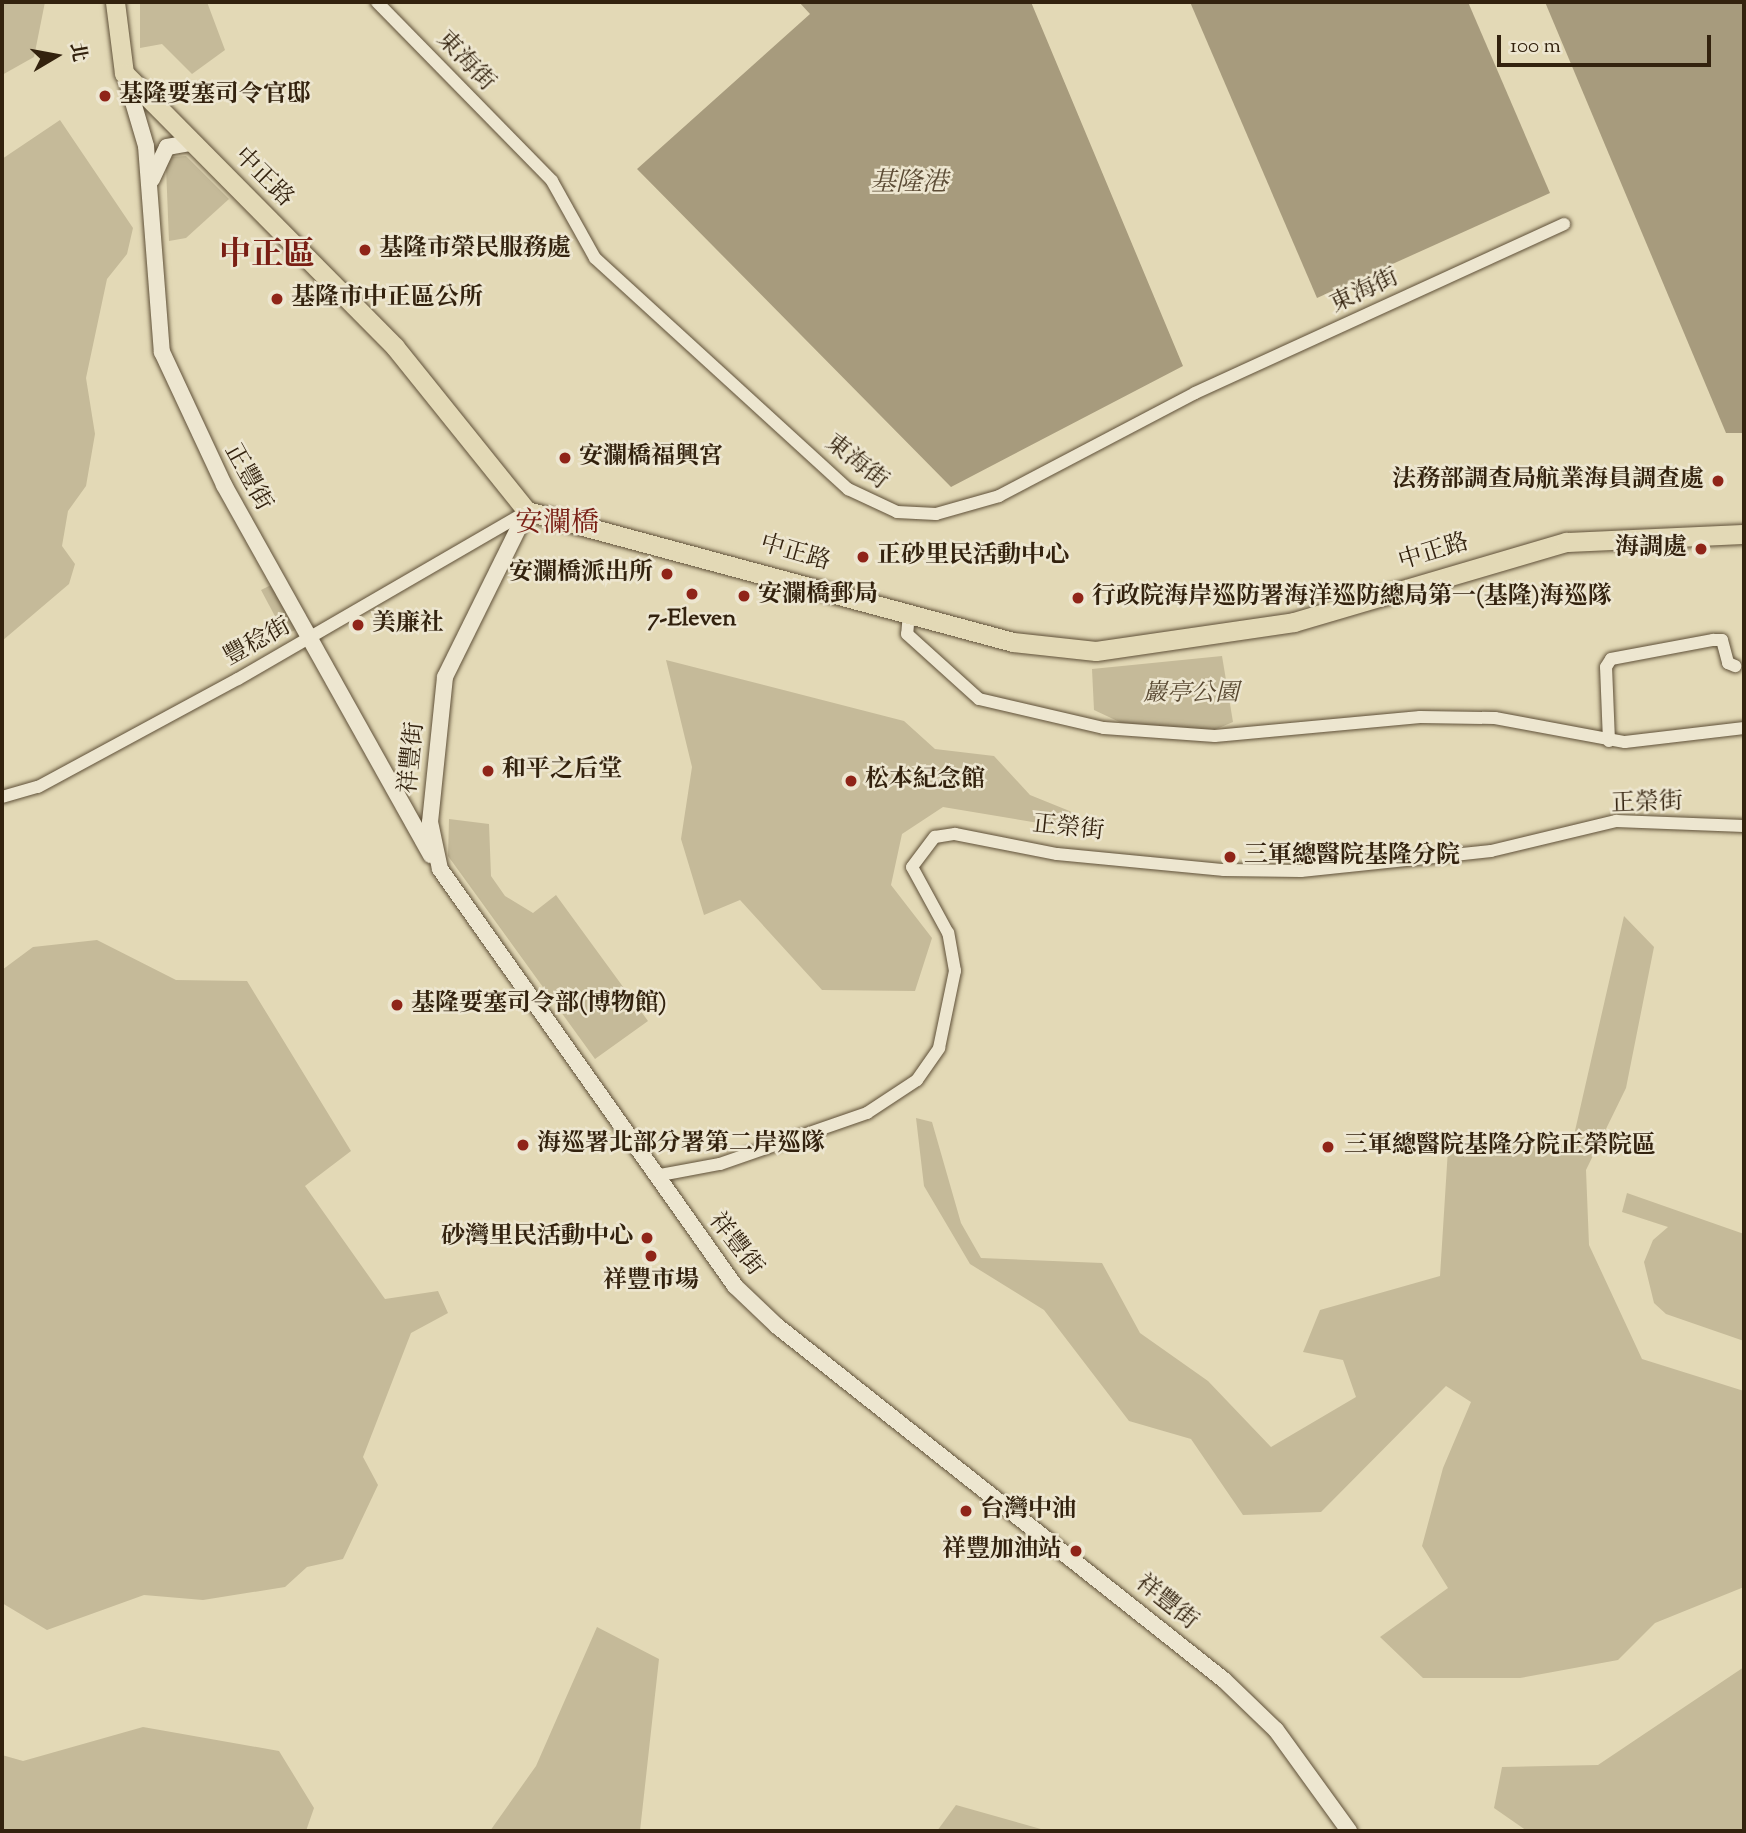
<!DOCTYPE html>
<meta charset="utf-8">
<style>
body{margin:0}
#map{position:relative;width:1746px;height:1833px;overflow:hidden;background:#e3d9b6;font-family:"Sorts Mill Goudy","Noto Serif TC",serif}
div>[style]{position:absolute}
.green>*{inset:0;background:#c5ba99}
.water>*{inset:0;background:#a79b7d}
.roads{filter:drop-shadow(0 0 2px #5f5038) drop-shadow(0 0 2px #5f5038)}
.minor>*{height:12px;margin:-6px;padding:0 6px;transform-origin:6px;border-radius:6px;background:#ede6d0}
.tertiary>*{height:16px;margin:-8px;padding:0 8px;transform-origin:8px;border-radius:8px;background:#ede6d0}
.primary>*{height:19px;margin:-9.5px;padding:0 9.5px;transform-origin:9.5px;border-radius:9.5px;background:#e3d9b6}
.dots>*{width:19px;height:19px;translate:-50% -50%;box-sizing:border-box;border:4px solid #ede6d0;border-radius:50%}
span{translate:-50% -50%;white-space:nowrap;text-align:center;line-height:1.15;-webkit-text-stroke:5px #ede6d0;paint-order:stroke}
.street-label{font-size:24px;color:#33220e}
.poi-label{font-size:24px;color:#33220e;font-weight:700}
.left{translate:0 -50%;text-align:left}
.right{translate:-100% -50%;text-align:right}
.park-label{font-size:24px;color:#584831;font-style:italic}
.water-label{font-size:26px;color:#5c4c35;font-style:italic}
.quarter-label{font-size:28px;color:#7a1f14}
.district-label{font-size:32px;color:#7a1f14;font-weight:700}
.frame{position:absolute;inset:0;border:4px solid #33220e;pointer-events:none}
.north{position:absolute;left:21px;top:21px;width:70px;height:70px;-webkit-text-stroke:5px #ede6d0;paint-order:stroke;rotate:80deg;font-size:19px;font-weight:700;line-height:28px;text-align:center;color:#33220e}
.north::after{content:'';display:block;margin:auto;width:24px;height:32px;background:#33220e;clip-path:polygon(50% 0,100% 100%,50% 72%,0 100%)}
.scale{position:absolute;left:1497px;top:35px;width:214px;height:32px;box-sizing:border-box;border:4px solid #33220e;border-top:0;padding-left:9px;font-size:21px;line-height:24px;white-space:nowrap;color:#33220e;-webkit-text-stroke:5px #ede6d0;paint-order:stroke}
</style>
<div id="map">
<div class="green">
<i style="clip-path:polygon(2px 2px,45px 2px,34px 57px,2px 75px)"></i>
<i style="clip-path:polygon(140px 2px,207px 2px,225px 50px,192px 74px,162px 44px,140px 48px)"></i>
<i style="clip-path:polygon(60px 120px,133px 228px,127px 254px,107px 279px,86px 378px,95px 434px,86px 486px,68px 511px,62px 546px,75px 564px,69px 584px,2px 641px,2px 159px)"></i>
<i style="clip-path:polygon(186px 156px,229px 199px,186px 238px,169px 241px,166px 167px,172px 157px)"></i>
<i style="clip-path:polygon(273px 584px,297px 629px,285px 635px,261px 590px)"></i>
<i style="clip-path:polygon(1222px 656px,1233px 722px,1214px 730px,1126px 725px,1094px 710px,1092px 669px)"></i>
<i style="clip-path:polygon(666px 660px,904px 721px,935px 749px,994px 756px,1030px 795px,1072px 812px,1063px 827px,943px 807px,902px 834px,891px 885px,932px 938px,915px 991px,822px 990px,740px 900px,704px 915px,681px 839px,692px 767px)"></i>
<i style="clip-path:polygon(449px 819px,489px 824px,491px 876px,505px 896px,533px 913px,556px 895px,648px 1021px,595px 1059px,448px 856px)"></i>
<i style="clip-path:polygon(1624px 916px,1654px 947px,1626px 1088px,1586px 1170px,1589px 1245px,1642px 1359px,1744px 1391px,1744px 1587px,1655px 1623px,1618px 1660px,1520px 1678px,1423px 1678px,1380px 1637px,1448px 1588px,1422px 1546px,1443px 1468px,1471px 1402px,1446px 1386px,1321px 1512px,1243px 1515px,1191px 1439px,1129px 1421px,1044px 1310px,970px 1264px,924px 1186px,916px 1118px,932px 1122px,961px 1223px,981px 1258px,1102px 1263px,1140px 1333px,1208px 1381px,1271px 1447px,1356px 1397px,1343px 1360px,1303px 1352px,1320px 1310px,1440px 1276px,1448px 1149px,1572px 1144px)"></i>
<i style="clip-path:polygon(97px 940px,176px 980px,247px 981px,351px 1151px,305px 1186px,385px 1299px,438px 1291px,448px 1313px,411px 1333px,363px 1457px,378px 1485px,343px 1559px,307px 1567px,285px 1587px,203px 1600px,144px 1595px,47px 1630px,2px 1603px,2px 970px,33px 947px)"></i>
<i style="clip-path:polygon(1627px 1193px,1744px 1234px,1744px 1341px,1666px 1314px,1654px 1303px,1644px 1262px,1653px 1240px,1668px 1227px,1622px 1212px)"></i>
<i style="clip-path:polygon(597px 1627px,659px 1659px,640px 1831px,490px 1831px,536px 1766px)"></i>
<i style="clip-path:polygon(1744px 1667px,1744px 1831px,1527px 1831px,1494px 1808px,1502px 1767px,1598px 1765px)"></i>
<i style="clip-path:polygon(143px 1727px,279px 1751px,314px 1808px,306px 1831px,2px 1831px,2px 1755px,23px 1761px)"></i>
<i style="clip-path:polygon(956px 1805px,1048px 1831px,937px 1831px)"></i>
</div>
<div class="water">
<i style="clip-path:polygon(799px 2px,1031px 2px,1183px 366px,951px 487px,637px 169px,810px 14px)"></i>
<i style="clip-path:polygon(1190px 2px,1468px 2px,1550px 193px,1317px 298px)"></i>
<i style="clip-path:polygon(1545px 2px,1744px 2px,1744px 433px,1726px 433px)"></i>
</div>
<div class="roads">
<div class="minor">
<i style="left:377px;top:2px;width:250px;rotate:45.6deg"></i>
<i style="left:552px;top:181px;width:88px;rotate:60.8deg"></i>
<i style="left:595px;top:258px;width:343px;rotate:42.4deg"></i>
<i style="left:848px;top:489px;width:54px;rotate:25.1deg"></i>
<i style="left:897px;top:512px;width:39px;rotate:3deg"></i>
<i style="left:936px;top:514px;width:66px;rotate:-15.9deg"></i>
<i style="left:999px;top:496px;width:221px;rotate:-27.7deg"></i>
<i style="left:1195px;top:393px;width:406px;rotate:-24.6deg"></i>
<i style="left:909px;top:613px;width:21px;rotate:95deg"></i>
<i style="left:907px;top:634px;width:97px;rotate:42.1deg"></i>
<i style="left:979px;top:699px;width:128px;rotate:13.1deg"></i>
<i style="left:1104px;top:728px;width:111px;rotate:4.1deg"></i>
<i style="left:1215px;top:736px;width:206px;rotate:-5.3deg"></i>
<i style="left:1420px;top:717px;width:75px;rotate:0.8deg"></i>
<i style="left:1495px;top:718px;width:132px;rotate:10.5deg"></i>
<i style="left:1625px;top:742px;width:120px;rotate:-6.7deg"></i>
<i style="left:1609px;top:741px;width:74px;rotate:-92.3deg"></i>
<i style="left:1606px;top:667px;width:9px;rotate:-58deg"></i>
<i style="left:1611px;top:659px;width:104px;rotate:-10.6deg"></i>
<i style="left:1713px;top:640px;width:9px"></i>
<i style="left:1722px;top:640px;width:24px;rotate:75deg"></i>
<i style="left:1728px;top:663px;width:8px;rotate:23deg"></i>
<i style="left:2px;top:797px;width:37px;rotate:-16deg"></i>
<i style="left:38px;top:787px;width:227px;rotate:-28.4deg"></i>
<i style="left:238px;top:679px;width:333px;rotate:-30.1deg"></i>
<i style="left:655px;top:1176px;width:66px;rotate:-10.5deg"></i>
<i style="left:720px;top:1164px;width:156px;rotate:-19.1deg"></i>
<i style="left:867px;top:1113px;width:60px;rotate:-33.4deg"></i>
<i style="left:917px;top:1080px;width:39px;rotate:-55deg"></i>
<i style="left:939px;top:1048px;width:79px;rotate:-78.3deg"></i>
<i style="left:955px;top:971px;width:39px;rotate:-100deg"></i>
<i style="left:948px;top:933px;width:75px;rotate:-118.6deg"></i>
<i style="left:912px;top:867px;width:38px;rotate:-53deg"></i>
<i style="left:935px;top:837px;width:20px;rotate:-9deg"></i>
<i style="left:955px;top:834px;width:104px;rotate:11.1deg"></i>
<i style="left:1057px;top:854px;width:168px;rotate:5.5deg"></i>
<i style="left:1224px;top:870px;width:77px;rotate:0.7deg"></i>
<i style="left:1301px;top:871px;width:191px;rotate:-6deg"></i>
<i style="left:1491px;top:851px;width:129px;rotate:-13.5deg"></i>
<i style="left:1616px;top:821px;width:128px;rotate:2.2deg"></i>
</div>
<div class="tertiary">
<i style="left:125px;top:75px;width:74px;rotate:73.5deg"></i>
<i style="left:146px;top:146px;width:207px;rotate:85.6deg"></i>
<i style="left:162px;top:352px;width:147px;rotate:65deg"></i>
<i style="left:224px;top:485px;width:424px;rotate:60.8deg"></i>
<i style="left:152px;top:179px;width:35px;rotate:-65deg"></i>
<i style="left:167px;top:147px;width:27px;rotate:-10deg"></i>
<i style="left:527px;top:511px;width:185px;rotate:116.3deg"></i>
<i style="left:445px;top:677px;width:146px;rotate:95.9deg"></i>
<i style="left:430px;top:822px;width:48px;rotate:78deg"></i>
<i style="left:440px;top:869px;width:511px;rotate:54.72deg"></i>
<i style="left:735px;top:1286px;width:58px;rotate:43.6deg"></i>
<i style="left:777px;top:1326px;width:570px;rotate:38.38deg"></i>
<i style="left:1224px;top:1680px;width:72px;rotate:43.9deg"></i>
<i style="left:1276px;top:1730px;width:125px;rotate:54.1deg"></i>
</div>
<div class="primary">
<i style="left:115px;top:2px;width:72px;rotate:82.8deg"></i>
<i style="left:124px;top:73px;width:385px;rotate:45.3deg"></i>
<i style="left:395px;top:347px;width:211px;rotate:51.2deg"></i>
<i style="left:527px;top:511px;width:503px;rotate:15.09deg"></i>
<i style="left:1013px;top:642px;width:83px;rotate:6.2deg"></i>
<i style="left:1096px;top:651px;width:200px;rotate:-8.3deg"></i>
<i style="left:1294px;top:622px;width:284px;rotate:-16.4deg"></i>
<i style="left:1566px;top:542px;width:178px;rotate:-2.6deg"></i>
</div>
</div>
<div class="dots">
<i style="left:105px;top:96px;background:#8f2418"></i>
<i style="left:365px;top:250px;background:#8f2418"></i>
<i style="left:277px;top:299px;background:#8f2418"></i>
<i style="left:565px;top:458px;background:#8f2418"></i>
<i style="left:1718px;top:481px;background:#8f2418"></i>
<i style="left:1701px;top:549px;background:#8f2418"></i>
<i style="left:863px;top:557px;background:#8f2418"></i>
<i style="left:667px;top:574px;background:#8f2418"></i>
<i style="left:692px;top:594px;background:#8f2418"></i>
<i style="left:744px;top:596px;background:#8f2418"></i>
<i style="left:1078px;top:598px;background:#8f2418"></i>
<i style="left:358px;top:625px;background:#8f2418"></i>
<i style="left:488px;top:771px;background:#8f2418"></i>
<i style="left:851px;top:781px;background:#8f2418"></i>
<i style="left:1230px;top:857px;background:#8f2418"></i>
<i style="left:397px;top:1005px;background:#8f2418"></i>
<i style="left:523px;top:1145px;background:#8f2418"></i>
<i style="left:1328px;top:1147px;background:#8f2418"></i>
<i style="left:647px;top:1238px;background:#8f2418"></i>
<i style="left:651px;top:1256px;background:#8f2418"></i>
<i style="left:966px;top:1511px;background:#8f2418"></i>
<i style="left:1076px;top:1551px;background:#8f2418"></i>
</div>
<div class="street-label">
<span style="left:465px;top:62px;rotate:46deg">東海街</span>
<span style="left:263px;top:178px;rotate:45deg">中正路</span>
<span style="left:1365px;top:292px;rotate:-25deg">東海街</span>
<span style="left:856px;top:463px;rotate:38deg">東海街</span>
<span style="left:247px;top:478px;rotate:61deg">正豐街</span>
<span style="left:1434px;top:553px;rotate:-17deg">中正路</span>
<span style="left:795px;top:554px;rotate:16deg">中正路</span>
<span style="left:258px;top:643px;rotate:-29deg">豐稔街</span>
<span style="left:413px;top:758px;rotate:-84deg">祥豐街</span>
<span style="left:1647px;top:804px;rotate:-2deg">正榮街</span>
<span style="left:1068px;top:829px;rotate:6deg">正榮街</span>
<span style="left:735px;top:1245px;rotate:52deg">祥豐街</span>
<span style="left:1166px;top:1603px;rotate:39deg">祥豐街</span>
</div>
<div class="poi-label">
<span class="left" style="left:119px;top:96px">基隆要塞司令官邸</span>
<span class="left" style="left:379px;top:250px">基隆市榮民服務處</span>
<span class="left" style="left:291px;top:299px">基隆市中正區公所</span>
<span class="left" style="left:579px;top:458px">安瀾橋福興宮</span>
<span class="right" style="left:1704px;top:481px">法務部調查局航業海員調查處</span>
<span class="right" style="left:1687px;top:549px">海調處</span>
<span class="left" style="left:877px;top:557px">正砂里民活動中心</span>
<span class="right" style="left:653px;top:574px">安瀾橋派出所</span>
<span class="left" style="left:758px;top:596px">安瀾橋郵局</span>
<span class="left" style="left:1092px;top:598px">行政院海岸巡防署海洋巡防總局第一(基隆)海巡隊</span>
<span style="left:692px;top:620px">7-Eleven</span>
<span class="left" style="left:372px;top:625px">美廉社</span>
<span class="left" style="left:502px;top:771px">和平之后堂</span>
<span class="left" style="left:865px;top:781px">松本紀念館</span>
<span class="left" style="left:1244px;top:857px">三軍總醫院基隆分院</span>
<span class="left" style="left:411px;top:1005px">基隆要塞司令部(博物館)</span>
<span class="left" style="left:537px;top:1145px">海巡署北部分署第二岸巡隊</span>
<span class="left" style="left:1344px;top:1147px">三軍總醫院基隆分院正榮院區</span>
<span class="right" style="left:633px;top:1238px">砂灣里民活動中心</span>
<span style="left:651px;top:1282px">祥豐市場</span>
<span class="left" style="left:980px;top:1511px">台灣中油</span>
<span class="right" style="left:1062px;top:1551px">祥豐加油站</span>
</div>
<div class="park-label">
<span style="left:1191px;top:695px">巖亭公園</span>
</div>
<div class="water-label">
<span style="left:909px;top:184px">基隆港</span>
</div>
<div class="quarter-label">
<span style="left:557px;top:524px">安瀾橋</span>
</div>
<div class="district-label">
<span style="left:267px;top:256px">中正區</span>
</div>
<div class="frame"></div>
<div class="north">北</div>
<div class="scale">100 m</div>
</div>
